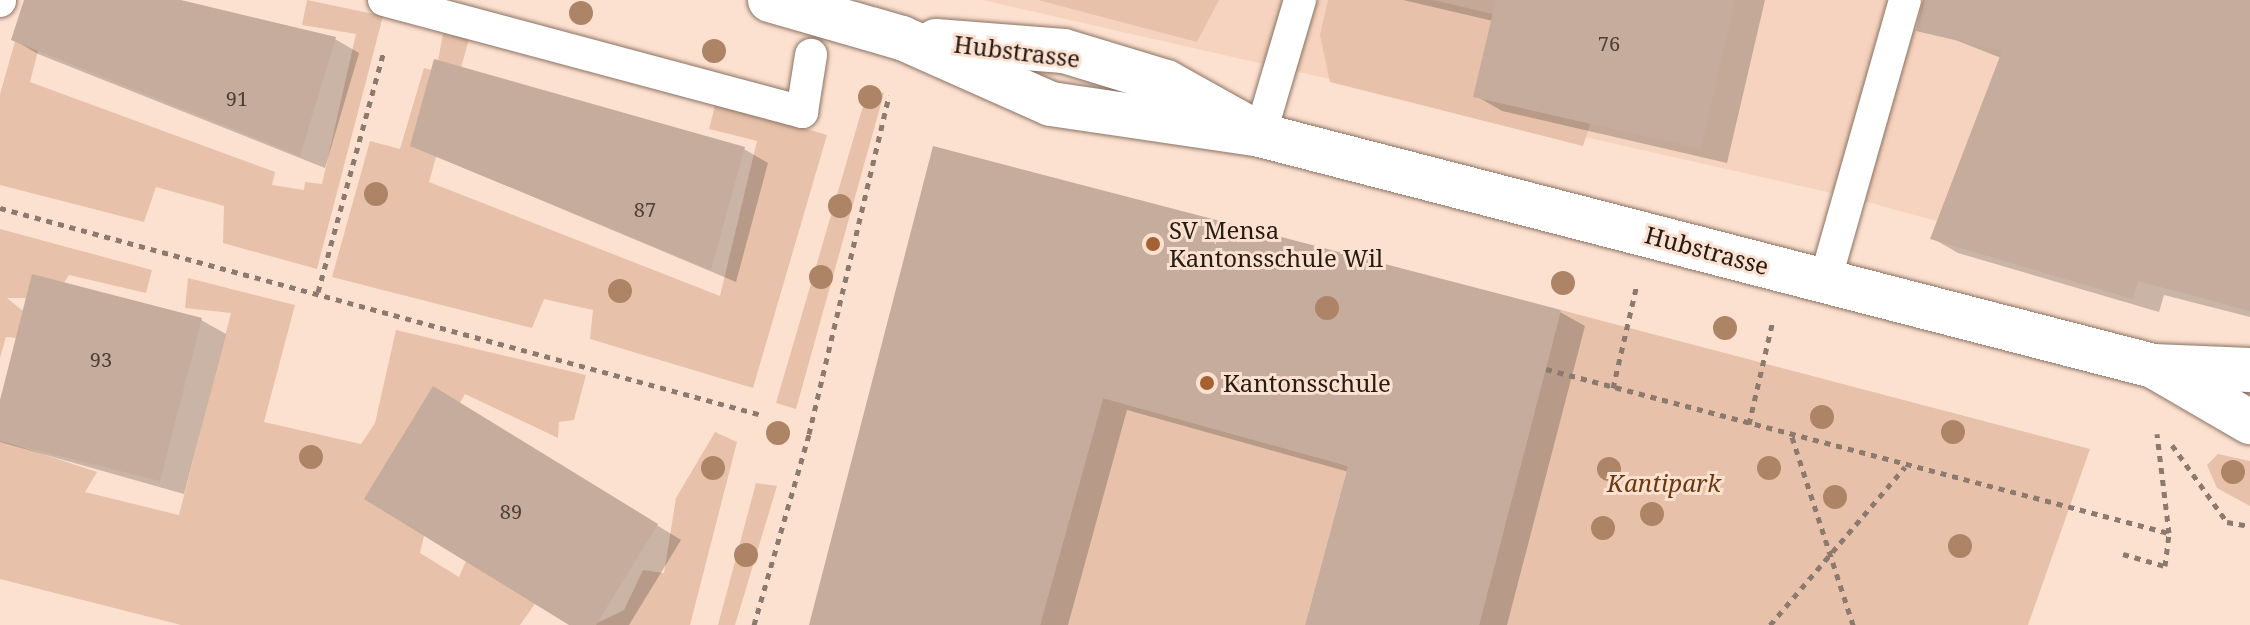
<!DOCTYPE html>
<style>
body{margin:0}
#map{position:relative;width:2250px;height:625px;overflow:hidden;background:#fde1d0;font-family:"Noto Serif",serif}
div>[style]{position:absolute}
.built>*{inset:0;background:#f6d3bf}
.green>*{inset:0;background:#e7c1aa}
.shadow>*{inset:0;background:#0003}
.building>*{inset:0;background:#c6ac9c}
.path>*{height:5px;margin-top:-2.5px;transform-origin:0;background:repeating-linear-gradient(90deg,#8c7a6e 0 6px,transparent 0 12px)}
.roads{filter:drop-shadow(0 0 2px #8a7263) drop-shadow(0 0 2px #8a7263)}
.service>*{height:32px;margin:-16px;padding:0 16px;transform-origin:16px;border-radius:16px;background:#fff}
.tertiary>*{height:44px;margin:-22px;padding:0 22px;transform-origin:22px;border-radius:22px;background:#fff}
.trees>*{width:24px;height:24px;margin:-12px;border-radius:50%;background:#ad8466}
.dots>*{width:22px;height:22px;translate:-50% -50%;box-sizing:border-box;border:4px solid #fde1d0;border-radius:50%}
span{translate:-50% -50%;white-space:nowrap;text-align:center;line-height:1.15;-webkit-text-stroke:6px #fde1d0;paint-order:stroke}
.number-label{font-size:20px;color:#4d3f37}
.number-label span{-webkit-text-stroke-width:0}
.street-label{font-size:24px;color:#251b15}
.poi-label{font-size:24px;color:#251b15}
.left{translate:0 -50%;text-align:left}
.park-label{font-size:24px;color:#6c3810;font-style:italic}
</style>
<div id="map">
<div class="built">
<i style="clip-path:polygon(982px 0,2250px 0,2250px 307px,1849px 197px)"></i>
</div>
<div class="green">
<i style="clip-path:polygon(27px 0,51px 0,30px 82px,275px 172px,272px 185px,304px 190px,305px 182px,322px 184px,356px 34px,302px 25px,307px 0,383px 16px,317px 269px,223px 243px,224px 206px,156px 187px,144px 222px,0 185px,0 94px)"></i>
<i style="clip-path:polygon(1038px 0,1219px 0,1197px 42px)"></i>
<i style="clip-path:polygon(1328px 0,1433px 0,1493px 14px,1486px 100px,1602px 88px,1583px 146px,1330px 82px,1320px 35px)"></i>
<i style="clip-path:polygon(443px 34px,469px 39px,429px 182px,720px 296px,757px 141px,709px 129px,716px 102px,827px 135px,753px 388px,590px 339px,593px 310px,544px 299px,532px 328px,332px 277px,370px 141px,400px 149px,424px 68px,436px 71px)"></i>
<i style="clip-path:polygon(868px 89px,884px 93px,796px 409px,776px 403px)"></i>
<i style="clip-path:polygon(0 229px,152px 270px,146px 293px,69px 275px,54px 298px,7px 298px,40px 325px,35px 340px,6px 337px,0 358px)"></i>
<i style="clip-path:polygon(188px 278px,295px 305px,264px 422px,361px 444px,375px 423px,396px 330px,586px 375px,574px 420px,559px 422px,558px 438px,465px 394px,452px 417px,420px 553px,459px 577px,466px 561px,537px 601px,520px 625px,181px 625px,0 579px,0 440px,97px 472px,85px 492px,179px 515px,231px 313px,185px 308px)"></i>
<i style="clip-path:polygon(1561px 310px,2090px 449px,2028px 625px,1479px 625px)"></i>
<i style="clip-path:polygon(1103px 398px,1348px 466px,1305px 625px,1040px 625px)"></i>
<i style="clip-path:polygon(715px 432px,737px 442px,690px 625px,593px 625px,624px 610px,643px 570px,664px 573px,676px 498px)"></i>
<i style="clip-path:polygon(2218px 454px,2250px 461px,2250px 506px,2217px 488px,2207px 465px)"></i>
<i style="clip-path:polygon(756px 483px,777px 486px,735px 625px,718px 625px)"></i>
</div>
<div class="shadow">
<i style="clip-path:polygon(26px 0,173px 0,335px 39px,359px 53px,325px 168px,38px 54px,14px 40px)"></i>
<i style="clip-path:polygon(1403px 0,1765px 0,1727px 163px,1502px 111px,1476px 96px,1493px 21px)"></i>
<i style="clip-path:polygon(1956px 0,2250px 0,2250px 317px,2164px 295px,2159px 312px,1958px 253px,1932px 238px,2001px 58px,1948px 37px)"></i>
<i style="clip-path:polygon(412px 146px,744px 149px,768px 163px,736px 282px)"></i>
<i style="clip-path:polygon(934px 148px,1560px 312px,1585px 326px,1507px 625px,1307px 625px,1349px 472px,1127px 410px,1068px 625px,811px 625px)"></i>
<i style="clip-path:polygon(201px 320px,226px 334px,184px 494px,0 442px,0 408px)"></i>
<i style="clip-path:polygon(458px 403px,681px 540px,629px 625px,572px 625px)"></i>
</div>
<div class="building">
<i style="clip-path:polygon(24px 0,181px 0,336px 37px,300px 156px,11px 40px)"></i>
<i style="clip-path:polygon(1496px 0,1735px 0,1701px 149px,1473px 97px)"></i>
<i style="clip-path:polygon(1923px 0,2250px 0,2250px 311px,2138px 281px,2133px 299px,1930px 239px,2002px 51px,1916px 31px)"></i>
<i style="clip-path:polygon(434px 59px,745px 147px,711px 270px,410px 146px)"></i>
<i style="clip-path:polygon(933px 146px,1561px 310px,1479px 625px,1305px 625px,1348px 466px,1103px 398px,1040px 625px,809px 625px)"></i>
<i style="clip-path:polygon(32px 274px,202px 318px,160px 481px,0 441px,0 400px)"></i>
<i style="clip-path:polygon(433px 386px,658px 524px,596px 625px,569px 625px,364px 499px)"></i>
</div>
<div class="path">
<i style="left:0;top:208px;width:790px;rotate:15.2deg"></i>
<i style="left:318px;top:292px;width:251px;rotate:-74.7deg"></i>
<i style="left:1546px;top:369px;width:644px;rotate:14.75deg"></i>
<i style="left:1613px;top:388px;width:103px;rotate:-77deg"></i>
<i style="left:1749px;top:424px;width:103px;rotate:-77deg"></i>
<i style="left:1792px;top:437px;width:198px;rotate:72deg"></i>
<i style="left:2172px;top:445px;width:95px;rotate:54.5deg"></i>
<i style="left:2227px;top:522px;width:23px;rotate:10deg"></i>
<i style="left:2123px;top:554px;width:44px;rotate:15.9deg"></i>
<i style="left:2165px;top:566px;width:33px;rotate:-83deg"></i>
<i style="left:2169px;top:533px;width:100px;rotate:-96.9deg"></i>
<i style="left:754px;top:625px;width:199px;rotate:-73.9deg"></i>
<i style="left:809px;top:434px;width:348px;rotate:-76.7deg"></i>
<i style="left:1770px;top:625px;width:208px;rotate:-49.5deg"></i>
</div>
<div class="roads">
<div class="service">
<i style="left:384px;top:0;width:433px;rotate:15deg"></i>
<i style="left:802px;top:112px;width:58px;rotate:-81deg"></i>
<i style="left:0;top:1px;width:1px;rotate:-90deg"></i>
<i style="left:1260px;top:135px;width:141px;rotate:-73.5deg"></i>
<i style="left:1825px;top:281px;width:292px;rotate:-74.1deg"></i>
</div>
<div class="tertiary">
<i style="left:770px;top:0;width:137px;rotate:16.1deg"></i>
<i style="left:902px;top:38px;width:163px;rotate:23.9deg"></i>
<i style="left:1051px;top:104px;width:211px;rotate:8.4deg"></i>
<i style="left:1260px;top:135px;width:922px;rotate:14.5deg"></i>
<i style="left:2153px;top:366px;width:97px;rotate:2.4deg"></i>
<i style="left:936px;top:41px;width:128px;rotate:4.5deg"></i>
<i style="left:1064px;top:51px;width:107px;rotate:16.9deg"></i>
<i style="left:1166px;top:82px;width:93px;rotate:29.1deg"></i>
<i style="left:2155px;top:367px;width:110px;rotate:30.1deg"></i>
</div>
</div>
<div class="trees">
<i style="left:581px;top:13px"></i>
<i style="left:714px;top:51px"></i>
<i style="left:870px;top:97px"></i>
<i style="left:376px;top:194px"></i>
<i style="left:840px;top:206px"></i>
<i style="left:821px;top:277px"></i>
<i style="left:1563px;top:283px"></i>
<i style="left:620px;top:291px"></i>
<i style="left:1327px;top:308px"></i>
<i style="left:1725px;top:328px"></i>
<i style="left:1822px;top:417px"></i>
<i style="left:1953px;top:432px"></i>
<i style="left:778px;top:433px"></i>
<i style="left:311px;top:457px"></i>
<i style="left:713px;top:468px"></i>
<i style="left:1769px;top:468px"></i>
<i style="left:1609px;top:469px"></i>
<i style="left:2233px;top:472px"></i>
<i style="left:1835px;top:497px"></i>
<i style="left:1652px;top:514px"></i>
<i style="left:1603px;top:528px"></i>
<i style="left:1960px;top:546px"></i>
<i style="left:746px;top:555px"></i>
</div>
<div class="dots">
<i style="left:1153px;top:244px;background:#a56131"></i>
<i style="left:1207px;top:383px;background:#a56131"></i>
</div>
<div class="number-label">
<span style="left:1609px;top:43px">76</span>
<span style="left:237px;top:98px">91</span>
<span style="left:645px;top:209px">87</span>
<span style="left:101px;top:359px">93</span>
<span style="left:511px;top:511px">89</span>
</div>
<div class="street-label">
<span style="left:1017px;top:51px;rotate:7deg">Hubstrasse</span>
<span style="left:1707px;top:250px;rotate:15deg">Hubstrasse</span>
</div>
<div class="poi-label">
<span class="left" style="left:1169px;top:244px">SV Mensa<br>Kantonsschule Wil</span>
<span class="left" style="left:1223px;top:383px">Kantonsschule</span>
</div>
<div class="park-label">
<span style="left:1664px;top:483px">Kantipark</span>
</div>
</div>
